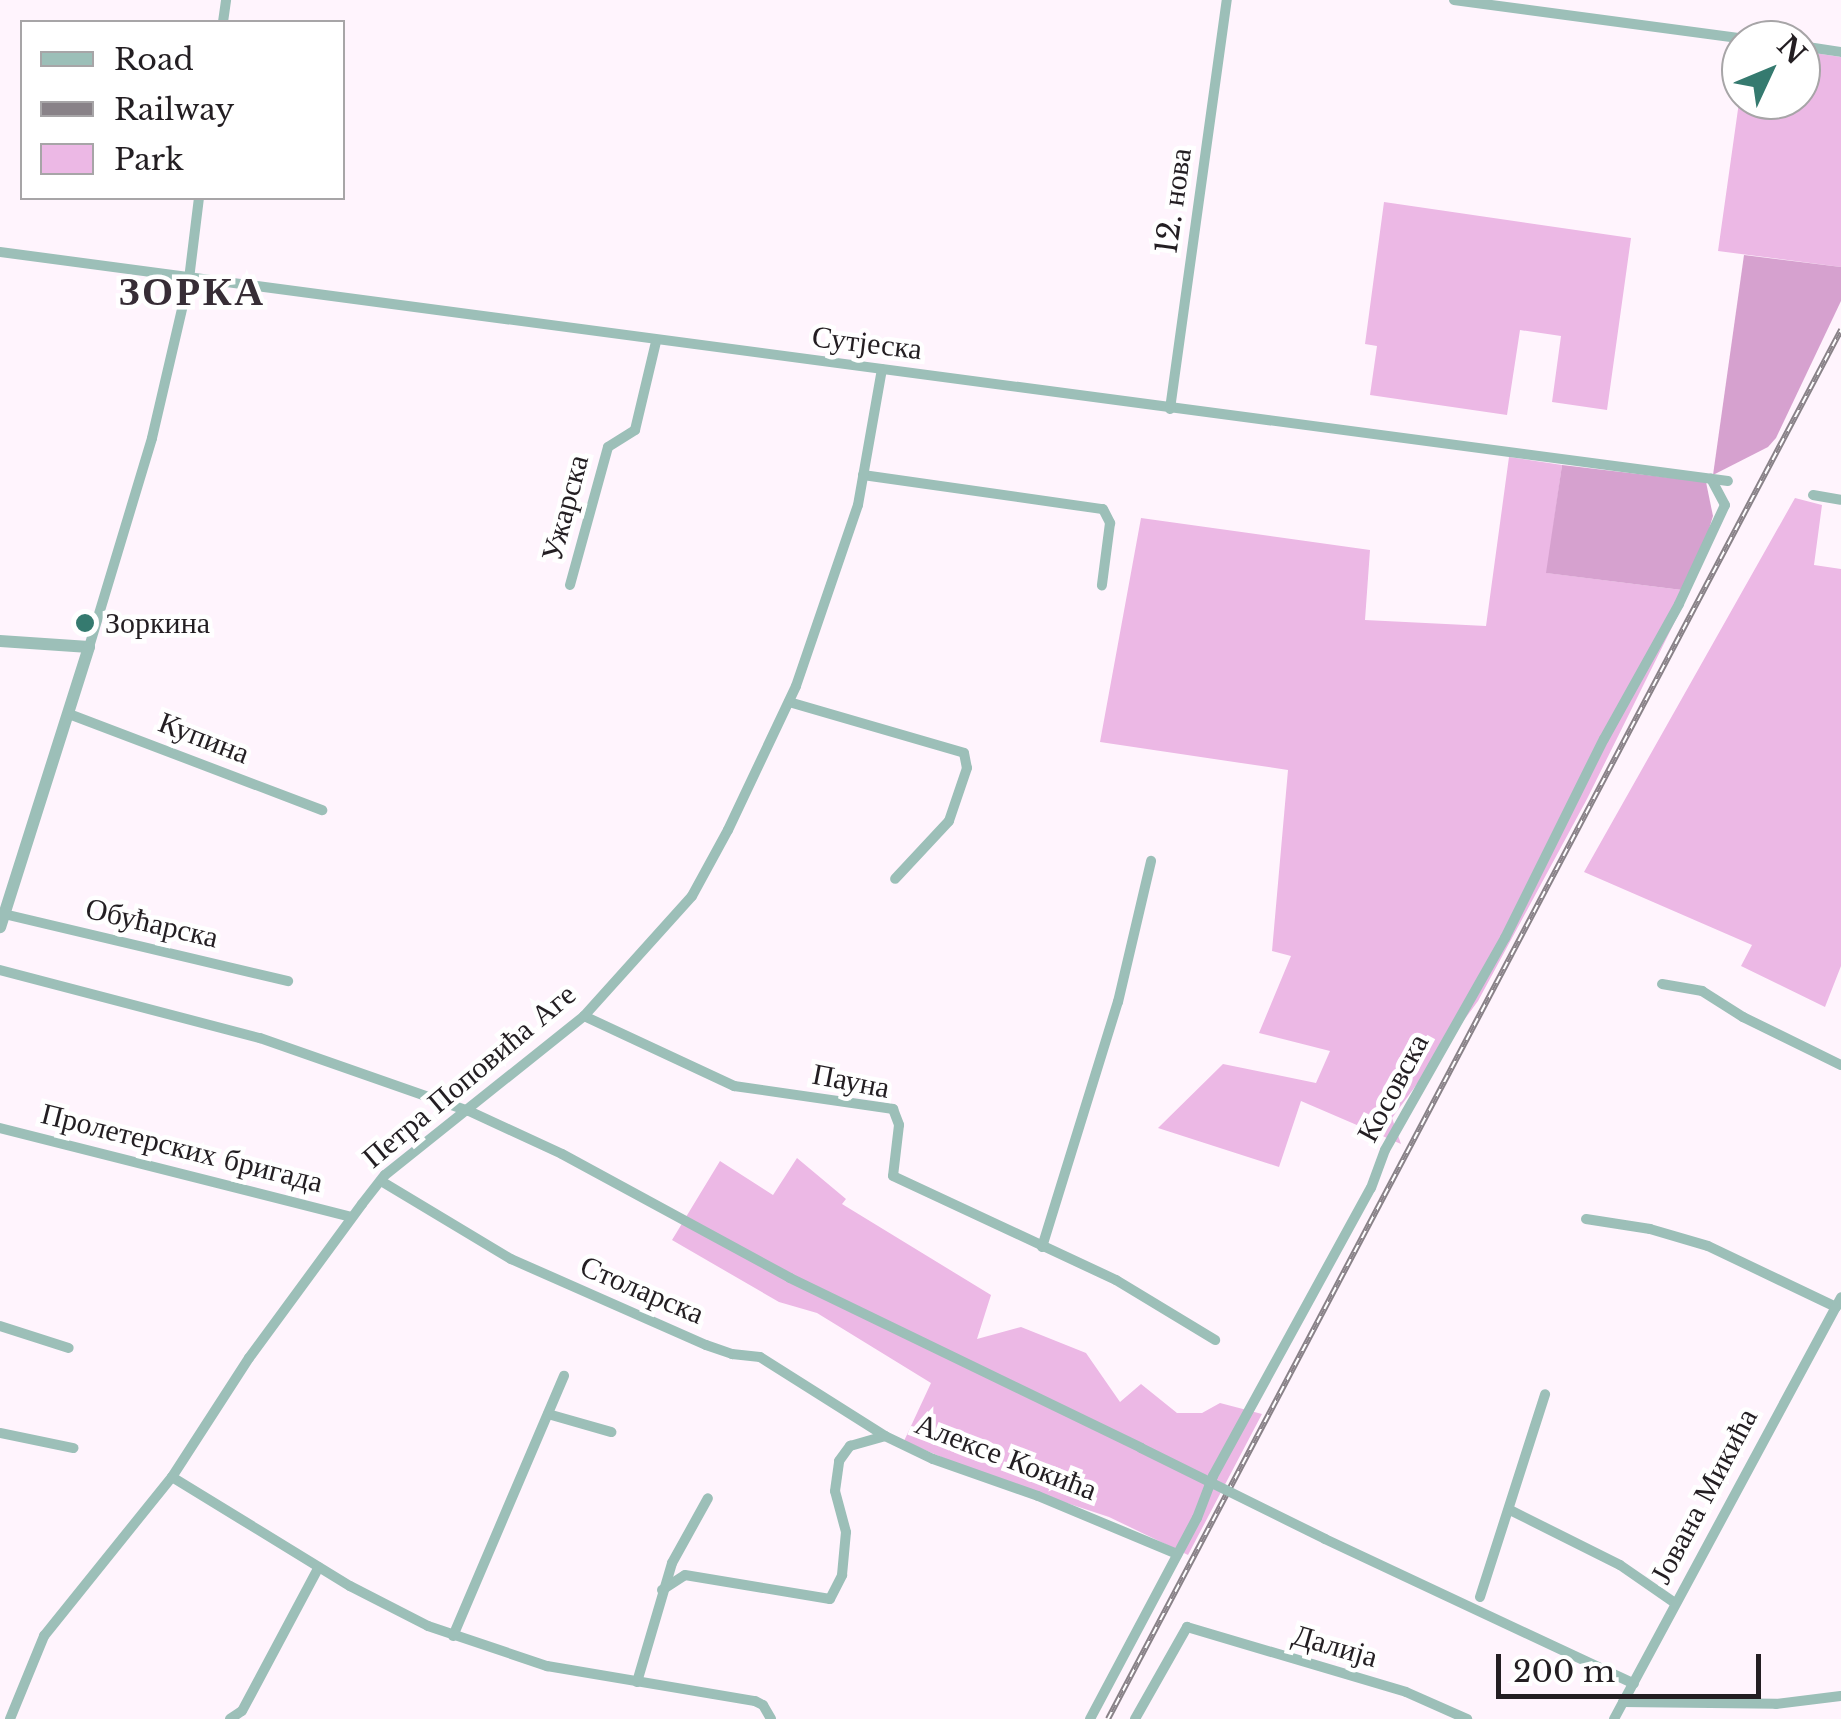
<!DOCTYPE html>
<meta charset="utf-8">
<style>
body{margin:0}
#map{position:relative;width:1841px;height:1719px;overflow:hidden;background:#fff4fd;font-family:"Libre Baskerville",serif}
div>[style]{position:absolute}
.green>*{inset:0;background:#ecb8e5}
.forest>*{inset:0;background:#d6a1cf}
.minor>*{height:10px;margin:-5px;padding:0 5px;transform-origin:5px;border-radius:5px;background:#9cbfb8}
.tertiary>*{height:12px;margin:-6px;padding:0 6px;transform-origin:6px;border-radius:6px;background:#9cbfb8}
.rail>*{height:6px;margin-top:-3px;transform-origin:0;background:repeating-linear-gradient(90deg,#fff 0 8px,#898288 0 16px);box-sizing:border-box;border-block:2px solid #898288}
.minor-bridge>*{height:10px;margin:-5px;padding:0 5px;transform-origin:5px;border-radius:5px;background:#9cbfb8}
.dots>*{width:28px;height:28px;translate:-50% -50%;box-sizing:border-box;border:5px solid #fff;border-radius:50%}
span{translate:-50% -50%;white-space:nowrap;text-align:center;line-height:1.15;-webkit-text-stroke:9px #fff;paint-order:stroke}
.street-label{font-size:30px;color:#231e22}
.poi-label{font-size:30px;color:#231e22}
.left{translate:0 -50%;text-align:left}
.district-label{font-size:40px;color:#372d36;font-weight:700;letter-spacing:2.5px}
.legend{position:absolute;left:20px;top:20px;width:325px;height:180px;box-sizing:border-box;background:#fff;border:2px solid #a7a5a7;margin:0;padding:12px 18px;list-style:none;font-size:30px;color:#231e22}
.legend li{display:flex;align-items:center;gap:20px;height:50px}
.legend b{width:50px;border:2px solid #a7a5a7}
.north{position:absolute;left:1721px;top:20px;width:100px;height:100px;box-sizing:border-box;background:#fff;border:2px solid #a7a5a7;border-radius:50%;rotate:46deg;font-size:28px;font-weight:700;line-height:40px;text-align:center;color:#231e22}
.north::after{content:'';display:block;margin:auto;width:35px;height:45px;background:#357a6f;clip-path:polygon(50% 0,100% 100%,50% 72%,0 100%)}
.scale{position:absolute;left:1496px;top:1654px;width:265px;height:45px;box-sizing:border-box;border:5px solid #231e22;border-top:0;padding-left:12px;font-size:30px;line-height:35px;white-space:nowrap;color:#231e22;-webkit-text-stroke:8px #fff;paint-order:stroke}
</style>
<div id="map">
<div class="green">
<i style="clip-path:polygon(1801px 51px,1841px 57px,1841px 267px,1718px 251px,1740px 95px,1741px 100px,1801px 100px)"></i>
<i style="clip-path:polygon(1384px 202px,1631px 238px,1607px 410px,1552px 402px,1561px 336px,1520px 330px,1507px 415px,1370px 395px,1377px 346px,1365px 344px)"></i>
<i style="clip-path:polygon(1509px 457px,1562px 465px,1547px 573px,1690px 591px,1587px 799px,1478px 1001px,1392px 1118px,1401px 1144px,1301px 1101px,1279px 1167px,1158px 1128px,1223px 1064px,1316px 1083px,1330px 1051px,1259px 1033px,1291px 956px,1272px 951px,1288px 770px,1100px 742px,1141px 518px,1370px 550px,1365px 620px,1486px 626px)"></i>
<i style="clip-path:polygon(1795px 498px,1822px 505px,1814px 565px,1841px 569px,1841px 966px,1825px 1007px,1741px 966px,1752px 945px,1584px 872px)"></i>
<i style="clip-path:polygon(797px 1158px,846px 1199px,842px 1204px,991px 1295px,977px 1339px,1021px 1327px,1086px 1353px,1120px 1402px,1141px 1384px,1177px 1413px,1202px 1413px,1220px 1403px,1262px 1414px,1188px 1555px,1109px 1517px,988px 1477px,904px 1441px,931px 1383px,817px 1313px,779px 1302px,672px 1240px,720px 1161px,773px 1195px)"></i>
</div>
<div class="forest">
<i style="clip-path:polygon(1744px 255px,1841px 267px,1841px 301px,1776px 438px,1768px 447px,1713px 475px)"></i>
<i style="clip-path:polygon(1562px 465px,1706px 482px,1713px 516px,1690px 591px,1546px 573px)"></i>
</div>
<div class="minor">
<i style="left:1454px;top:0;width:302px;rotate:7.6deg"></i>
<i style="left:223px;top:22px;width:22px;rotate:-82deg"></i>
<i style="left:1801px;top:46px;width:40px;rotate:8.5deg"></i>
<i style="left:0;top:252px;width:1743px;rotate:7.55deg"></i>
<i style="left:1170px;top:409px;width:413px;rotate:-82.1deg"></i>
<i style="left:863px;top:475px;width:242px;rotate:8.1deg"></i>
<i style="left:1103px;top:509px;width:16px;rotate:63deg"></i>
<i style="left:1110px;top:523px;width:63px;rotate:97.4deg"></i>
<i style="left:1813px;top:495px;width:28px;rotate:10deg"></i>
<i style="left:570px;top:585px;width:143px;rotate:-74.6deg"></i>
<i style="left:608px;top:447px;width:32px;rotate:-32deg"></i>
<i style="left:635px;top:430px;width:90px;rotate:-76.6deg"></i>
<i style="left:89px;top:647px;width:218px;rotate:-73.2deg"></i>
<i style="left:152px;top:438px;width:163px;rotate:-76.9deg"></i>
<i style="left:189px;top:279px;width:82px;rotate:-83deg"></i>
<i style="left:789px;top:702px;width:182px;rotate:16.2deg"></i>
<i style="left:964px;top:753px;width:15px;rotate:79deg"></i>
<i style="left:967px;top:768px;width:56px;rotate:108.8deg"></i>
<i style="left:949px;top:821px;width:79px;rotate:133deg"></i>
<i style="left:69px;top:714px;width:271px;rotate:20.8deg"></i>
<i style="left:4px;top:914px;width:292px;rotate:13.3deg"></i>
<i style="left:0;top:970px;width:269px;rotate:14.7deg"></i>
<i style="left:260px;top:1038px;width:221px;rotate:19.3deg"></i>
<i style="left:469px;top:1111px;width:102px;rotate:24.8deg"></i>
<i style="left:562px;top:1154px;width:260px;rotate:28.5deg"></i>
<i style="left:790px;top:1278px;width:390px;rotate:25.8deg"></i>
<i style="left:1662px;top:984px;width:41px;rotate:9.9deg"></i>
<i style="left:1702px;top:991px;width:49px;rotate:32.4deg"></i>
<i style="left:1743px;top:1017px;width:109px;rotate:26.1deg"></i>
<i style="left:584px;top:1016px;width:166px;rotate:25deg"></i>
<i style="left:734px;top:1086px;width:161px;rotate:8.2deg"></i>
<i style="left:893px;top:1109px;width:17px;rotate:69deg"></i>
<i style="left:899px;top:1125px;width:51px;rotate:96.7deg"></i>
<i style="left:893px;top:1176px;width:246px;rotate:25deg"></i>
<i style="left:1116px;top:1280px;width:116px;rotate:31.2deg"></i>
<i style="left:0;top:1128px;width:363px;rotate:14.2deg"></i>
<i style="left:381px;top:1181px;width:152px;rotate:31deg"></i>
<i style="left:511px;top:1259px;width:213px;rotate:23.8deg"></i>
<i style="left:706px;top:1345px;width:28px;rotate:19deg"></i>
<i style="left:732px;top:1354px;width:28px;rotate:6deg"></i>
<i style="left:760px;top:1357px;width:148px;rotate:32.3deg"></i>
<i style="left:885px;top:1436px;width:53px;rotate:25.6deg"></i>
<i style="left:933px;top:1459px;width:111px;rotate:19.4deg"></i>
<i style="left:1038px;top:1496px;width:151px;rotate:22.6deg"></i>
<i style="left:1586px;top:1219px;width:65px;rotate:8.9deg"></i>
<i style="left:1650px;top:1229px;width:60px;rotate:16.3deg"></i>
<i style="left:1708px;top:1246px;width:142px;rotate:25.5deg"></i>
<i style="left:1042px;top:1247px;width:257px;rotate:-72.8deg"></i>
<i style="left:1118px;top:1002px;width:145px;rotate:-76.8deg"></i>
<i style="left:0;top:1326px;width:72px;rotate:17.7deg"></i>
<i style="left:548px;top:1414px;width:66px;rotate:15.9deg"></i>
<i style="left:0;top:1433px;width:75px;rotate:11.6deg"></i>
<i style="left:172px;top:1477px;width:209px;rotate:31.5deg"></i>
<i style="left:350px;top:1586px;width:88px;rotate:27.1deg"></i>
<i style="left:428px;top:1626px;width:126px;rotate:18.6deg"></i>
<i style="left:547px;top:1666px;width:211px;rotate:9.6deg"></i>
<i style="left:755px;top:1701px;width:9px;rotate:27deg"></i>
<i style="left:763px;top:1705px;width:16px;rotate:60deg"></i>
<i style="left:1510px;top:1510px;width:123px;rotate:26.6deg"></i>
<i style="left:1620px;top:1565px;width:67px;rotate:34.6deg"></i>
<i style="left:1325px;top:1539px;width:341px;rotate:25.1deg"></i>
<i style="left:662px;top:1590px;width:27px;rotate:-33deg"></i>
<i style="left:685px;top:1575px;width:147px;rotate:9.4deg"></i>
<i style="left:830px;top:1599px;width:27px;rotate:-63deg"></i>
<i style="left:842px;top:1575px;width:43px;rotate:-84.7deg"></i>
<i style="left:846px;top:1532px;width:42px;rotate:-105deg"></i>
<i style="left:835px;top:1491px;width:30px;rotate:-82deg"></i>
<i style="left:839px;top:1461px;width:19px;rotate:-54deg"></i>
<i style="left:850px;top:1446px;width:36px;rotate:-16deg"></i>
<i style="left:1480px;top:1597px;width:213px;rotate:-72.2deg"></i>
<i style="left:453px;top:1636px;width:283px;rotate:-66.9deg"></i>
<i style="left:637px;top:1682px;width:124px;rotate:-73.6deg"></i>
<i style="left:672px;top:1563px;width:74px;rotate:-61deg"></i>
<i style="left:1623px;top:1702px;width:153px;rotate:0.7deg"></i>
<i style="left:1776px;top:1704px;width:65px;rotate:-7deg"></i>
<i style="left:10px;top:1719px;width:90px;rotate:-67.7deg"></i>
<i style="left:44px;top:1636px;width:204px;rotate:-51.2deg"></i>
<i style="left:172px;top:1477px;width:142px;rotate:-57.1deg"></i>
<i style="left:249px;top:1358px;width:191px;rotate:-53.7deg"></i>
<i style="left:362px;top:1204px;width:37px;rotate:-52deg"></i>
<i style="left:385px;top:1175px;width:255px;rotate:-38.6deg"></i>
<i style="left:584px;top:1016px;width:161px;rotate:-48deg"></i>
<i style="left:692px;top:896px;width:75px;rotate:-61.4deg"></i>
<i style="left:728px;top:830px;width:159px;rotate:-64.7deg"></i>
<i style="left:796px;top:686px;width:191px;rotate:-71.1deg"></i>
<i style="left:858px;top:505px;width:138px;rotate:-80deg"></i>
<i style="left:230px;top:1719px;width:14px;rotate:-34deg"></i>
<i style="left:242px;top:1711px;width:163px;rotate:-61.9deg"></i>
<i style="left:1090px;top:1719px;width:228px;rotate:-62deg"></i>
<i style="left:1197px;top:1518px;width:45px;rotate:-69.1deg"></i>
<i style="left:1213px;top:1476px;width:328px;rotate:-61.3deg"></i>
<i style="left:1371px;top:1188px;width:40px;rotate:-69.8deg"></i>
<i style="left:1385px;top:1150px;width:244px;rotate:-60.5deg"></i>
<i style="left:1505px;top:938px;width:222px;rotate:-63.6deg"></i>
<i style="left:1604px;top:739px;width:154px;rotate:-60.9deg"></i>
<i style="left:1679px;top:604px;width:109px;rotate:-65.1deg"></i>
<i style="left:1725px;top:505px;width:30px;rotate:-118deg"></i>
<i style="left:1135px;top:1719px;width:106px;rotate:-60.5deg"></i>
<i style="left:1187px;top:1627px;width:228px;rotate:16.5deg"></i>
<i style="left:1406px;top:1692px;width:67px;rotate:23.9deg"></i>
<i style="left:1614px;top:1719px;width:479px;rotate:-61.7deg"></i>
</div>
<div class="tertiary">
<i style="left:0;top:641px;width:89px;rotate:3.9deg"></i>
<i style="left:89px;top:647px;width:294px;rotate:107.6deg"></i>
</div>
<div class="rail">
<i style="left:1108px;top:1719px;width:1571px;rotate:-62.18deg"></i>
</div>
<div class="minor-bridge">
<i style="left:1141px;top:1448px;width:205px;rotate:26.3deg"></i>
</div>
<div class="dots">
<i style="left:85px;top:623px;background:#357a6f"></i>
</div>
<div class="street-label">
<span style="left:1174px;top:201px;rotate:-82deg">12. нова</span>
<span style="left:867px;top:343px;rotate:7deg">Сутјеска</span>
<span style="left:565px;top:508px;rotate:-75deg">Ужарска</span>
<span style="left:204px;top:738px;rotate:21deg">Купина</span>
<span style="left:152px;top:923px;rotate:13deg">Обућарска</span>
<span style="left:469px;top:1076px;rotate:-40deg">Петра Поповића Аге</span>
<span style="left:851px;top:1081px;rotate:11deg">Пауна</span>
<span style="left:1393px;top:1088px;rotate:-62deg">Косовска</span>
<span style="left:182px;top:1148px;rotate:14deg">Пролетерских бригада</span>
<span style="left:642px;top:1290px;rotate:23deg">Столарска</span>
<span style="left:1006px;top:1457px;rotate:21deg">Алексе Кокића</span>
<span style="left:1704px;top:1496px;rotate:-62deg">Јована Микића</span>
<span style="left:1335px;top:1646px;rotate:16deg">Далија</span>
</div>
<div class="poi-label">
<span class="left" style="left:105px;top:623px">Зоркина</span>
</div>
<div class="district-label">
<span style="left:192px;top:291px">ЗОРКА</span>
</div>
<ul class="legend">
<li><b style="height:12px;background:#9cbfb8"></b>Road</li>
<li><b style="height:12px;background:#898288"></b>Railway</li>
<li><b style="height:28px;background:#ecb8e5"></b>Park</li>
</ul>
<div class="north">N</div>
<div class="scale">200 m</div>
</div>
